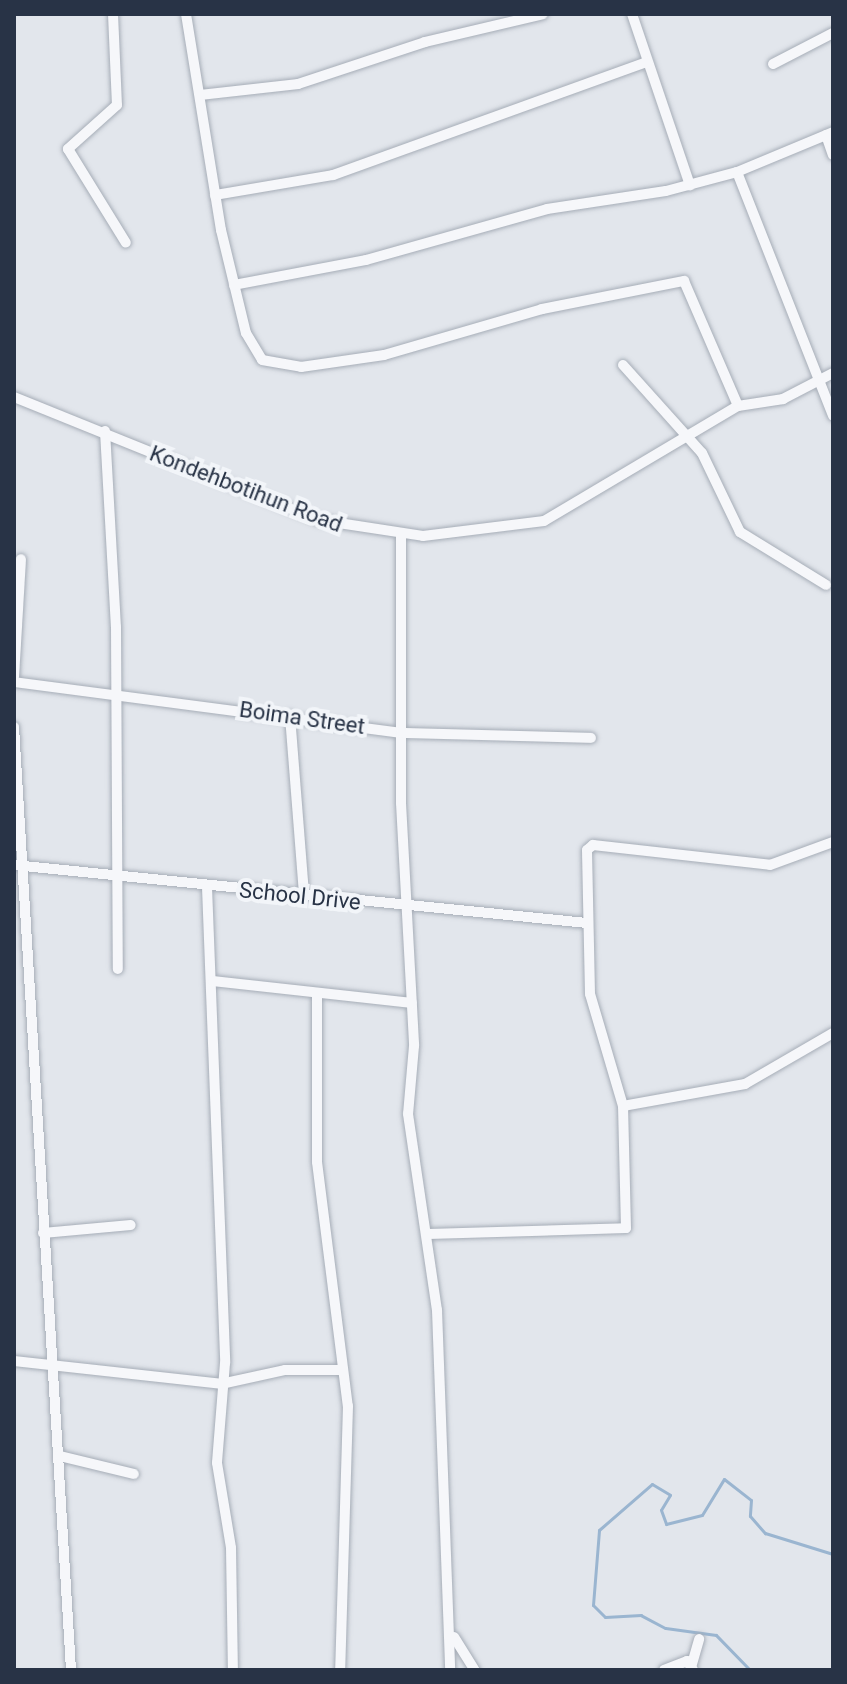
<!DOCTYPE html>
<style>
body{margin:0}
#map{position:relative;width:847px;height:1684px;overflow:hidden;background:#e2e6ec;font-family:Roboto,sans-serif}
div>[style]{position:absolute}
.stream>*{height:3px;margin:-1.5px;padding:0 1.5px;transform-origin:1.5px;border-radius:1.5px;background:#9ab5d0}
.roads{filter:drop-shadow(0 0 2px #a6adb7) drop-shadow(0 0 2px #a6adb7)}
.street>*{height:10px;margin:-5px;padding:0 5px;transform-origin:5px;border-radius:5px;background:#f6f7fa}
span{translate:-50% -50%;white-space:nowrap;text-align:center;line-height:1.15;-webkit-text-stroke:8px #f2f5f9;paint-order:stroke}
.street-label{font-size:22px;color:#283346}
.frame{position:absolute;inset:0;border:16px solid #283346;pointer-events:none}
</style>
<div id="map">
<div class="stream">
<i style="left:750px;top:1670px;width:49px;rotate:-134.2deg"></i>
<i style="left:716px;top:1635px;width:51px;rotate:-172.2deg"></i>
<i style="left:665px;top:1628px;width:27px;rotate:-152deg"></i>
<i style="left:641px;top:1615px;width:36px;rotate:177deg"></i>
<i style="left:605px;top:1617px;width:17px;rotate:-135deg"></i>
<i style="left:593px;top:1605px;width:75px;rotate:-85.4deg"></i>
<i style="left:599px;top:1530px;width:70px;rotate:-41deg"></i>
<i style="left:652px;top:1484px;width:21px;rotate:31deg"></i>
<i style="left:670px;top:1495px;width:17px;rotate:121deg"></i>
<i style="left:661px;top:1510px;width:15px;rotate:70deg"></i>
<i style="left:666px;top:1524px;width:37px;rotate:-14deg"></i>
<i style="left:702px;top:1515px;width:42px;rotate:-58.6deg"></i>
<i style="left:724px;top:1479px;width:34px;rotate:38deg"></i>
<i style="left:751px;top:1500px;width:16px;rotate:94deg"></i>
<i style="left:750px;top:1516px;width:23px;rotate:49deg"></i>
<i style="left:765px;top:1533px;width:71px;rotate:17.2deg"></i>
</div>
<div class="roads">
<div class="street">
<i style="left:113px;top:14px;width:91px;rotate:87.5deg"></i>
<i style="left:117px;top:105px;width:66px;rotate:138.1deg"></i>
<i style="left:68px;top:149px;width:110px;rotate:58.3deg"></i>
<i style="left:186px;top:14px;width:219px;rotate:80.8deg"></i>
<i style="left:221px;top:230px;width:106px;rotate:76.4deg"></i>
<i style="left:246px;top:333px;width:31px;rotate:59deg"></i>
<i style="left:262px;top:360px;width:40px;rotate:10deg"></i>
<i style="left:301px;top:367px;width:84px;rotate:-8.2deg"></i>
<i style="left:384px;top:355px;width:165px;rotate:-16.2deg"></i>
<i style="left:542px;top:309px;width:145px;rotate:-11.2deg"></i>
<i style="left:684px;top:281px;width:136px;rotate:66.6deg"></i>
<i style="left:632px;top:14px;width:181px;rotate:71.3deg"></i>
<i style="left:773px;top:64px;width:68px;rotate:-27.3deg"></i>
<i style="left:200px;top:95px;width:99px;rotate:-6.4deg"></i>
<i style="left:298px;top:84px;width:134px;rotate:-18.3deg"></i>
<i style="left:425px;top:42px;width:121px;rotate:-13.3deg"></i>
<i style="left:826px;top:135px;width:21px;rotate:71deg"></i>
<i style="left:737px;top:172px;width:262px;rotate:68.5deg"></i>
<i style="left:215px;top:195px;width:120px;rotate:-9.6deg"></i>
<i style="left:333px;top:175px;width:334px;rotate:-19.8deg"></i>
<i style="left:234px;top:285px;width:134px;rotate:-10.7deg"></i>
<i style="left:366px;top:260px;width:188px;rotate:-15.7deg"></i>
<i style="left:547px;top:209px;width:120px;rotate:-8.6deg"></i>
<i style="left:666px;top:191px;width:73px;rotate:-15deg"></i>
<i style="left:737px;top:172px;width:104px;rotate:-22.6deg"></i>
<i style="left:623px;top:365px;width:118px;rotate:48.1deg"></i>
<i style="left:702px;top:453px;width:88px;rotate:64.3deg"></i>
<i style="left:740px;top:532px;width:101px;rotate:31.6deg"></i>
<i style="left:14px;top:397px;width:329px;rotate:22deg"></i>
<i style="left:319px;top:520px;width:105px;rotate:8.7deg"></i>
<i style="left:423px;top:536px;width:122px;rotate:-7.1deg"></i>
<i style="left:544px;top:521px;width:226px;rotate:-30.7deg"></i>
<i style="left:738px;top:406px;width:46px;rotate:-8.8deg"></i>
<i style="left:783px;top:399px;width:56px;rotate:-27.5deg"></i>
<i style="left:105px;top:431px;width:196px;rotate:86.8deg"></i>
<i style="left:116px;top:627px;width:342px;rotate:89.7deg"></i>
<i style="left:401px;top:534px;width:269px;rotate:90deg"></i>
<i style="left:401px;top:803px;width:243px;rotate:86.9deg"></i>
<i style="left:414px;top:1046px;width:68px;rotate:95deg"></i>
<i style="left:408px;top:1114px;width:198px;rotate:81.6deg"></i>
<i style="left:437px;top:1310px;width:360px;rotate:87.9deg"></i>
<i style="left:14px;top:677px;width:118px;rotate:-86.6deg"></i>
<i style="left:14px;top:682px;width:390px;rotate:7.5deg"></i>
<i style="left:401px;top:733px;width:190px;rotate:1.5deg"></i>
<i style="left:290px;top:716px;width:179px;rotate:85.5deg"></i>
<i style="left:14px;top:727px;width:945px;rotate:86.54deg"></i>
<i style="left:14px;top:865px;width:576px;rotate:5.78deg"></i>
<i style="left:207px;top:887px;width:476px;rotate:87.8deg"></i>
<i style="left:225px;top:1363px;width:100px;rotate:94.6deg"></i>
<i style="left:217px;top:1463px;width:86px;rotate:80.6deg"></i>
<i style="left:231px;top:1548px;width:122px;rotate:89.1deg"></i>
<i style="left:213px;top:981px;width:200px;rotate:6.3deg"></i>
<i style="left:317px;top:993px;width:169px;rotate:90deg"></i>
<i style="left:317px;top:1162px;width:246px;rotate:82.8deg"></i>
<i style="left:348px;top:1406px;width:264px;rotate:91.7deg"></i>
<i style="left:623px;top:1106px;width:124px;rotate:-10.2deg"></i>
<i style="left:745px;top:1084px;width:102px;rotate:-30.1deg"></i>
<i style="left:43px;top:1233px;width:88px;rotate:-5.2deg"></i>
<i style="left:428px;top:1234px;width:198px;rotate:-1.7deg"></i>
<i style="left:626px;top:1228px;width:122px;rotate:-91.4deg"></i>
<i style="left:623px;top:1106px;width:117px;rotate:-106.4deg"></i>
<i style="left:590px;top:994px;width:144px;rotate:-91.2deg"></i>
<i style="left:587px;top:850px;width:8px;rotate:-40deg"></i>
<i style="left:593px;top:845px;width:178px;rotate:6.4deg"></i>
<i style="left:770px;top:865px;width:67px;rotate:-20.1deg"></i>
<i style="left:14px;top:1361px;width:208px;rotate:6.3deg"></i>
<i style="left:221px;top:1384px;width:66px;rotate:-12.3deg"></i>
<i style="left:285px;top:1370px;width:58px"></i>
<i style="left:60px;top:1456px;width:76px;rotate:13.7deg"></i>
<i style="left:454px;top:1637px;width:39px;rotate:58deg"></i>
<i style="left:692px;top:1664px;width:26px;rotate:-74deg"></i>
<i style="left:664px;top:1670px;width:25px;rotate:-21deg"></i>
<i style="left:687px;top:1661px;width:11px;rotate:56deg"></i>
</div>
</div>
<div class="street-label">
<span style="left:246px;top:489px;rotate:21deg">Kondehbotihun Road</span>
<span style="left:302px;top:718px;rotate:8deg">Boima Street</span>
<span style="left:300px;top:896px;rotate:6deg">School Drive</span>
</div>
<div class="frame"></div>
</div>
